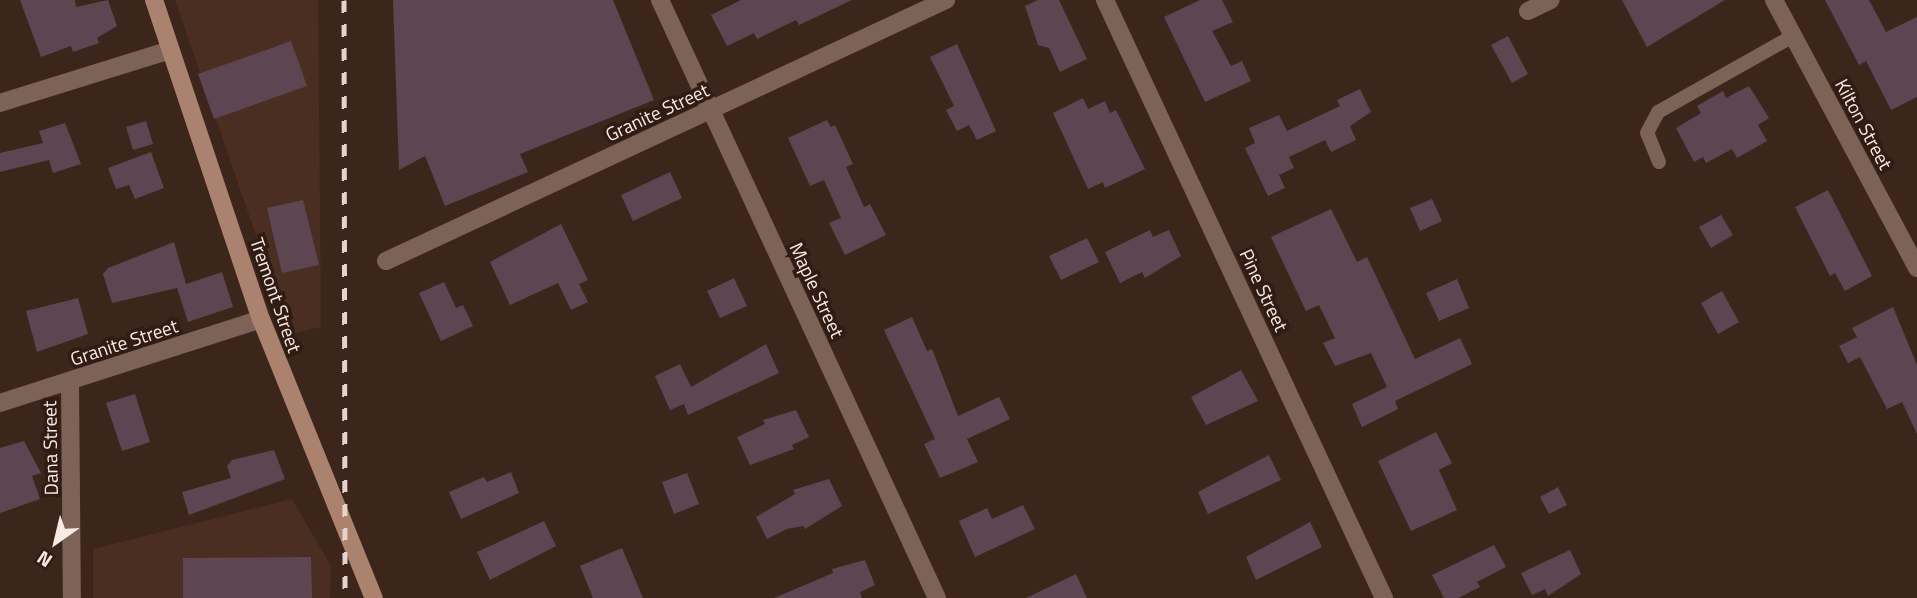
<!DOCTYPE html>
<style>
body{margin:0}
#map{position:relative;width:1917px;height:598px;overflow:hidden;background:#3c261c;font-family:"Titillium Web",sans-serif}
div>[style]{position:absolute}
.built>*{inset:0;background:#4b2e22}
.building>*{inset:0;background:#5d4552}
.lane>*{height:14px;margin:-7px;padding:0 7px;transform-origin:7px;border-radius:7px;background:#7d6357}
.street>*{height:18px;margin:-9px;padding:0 9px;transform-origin:9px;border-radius:9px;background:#7d6357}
.secondary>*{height:18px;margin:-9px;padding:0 9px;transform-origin:9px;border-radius:9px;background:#ab826e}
.rail>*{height:5px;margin-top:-2.5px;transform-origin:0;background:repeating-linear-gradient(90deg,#e4d4cd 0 12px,transparent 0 24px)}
span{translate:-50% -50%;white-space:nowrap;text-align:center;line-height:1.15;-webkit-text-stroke:7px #311c13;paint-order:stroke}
.street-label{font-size:19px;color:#faeae4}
.north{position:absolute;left:21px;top:507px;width:70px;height:70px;-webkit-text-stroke:5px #311c13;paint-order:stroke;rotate:214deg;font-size:19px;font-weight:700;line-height:28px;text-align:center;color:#faeae4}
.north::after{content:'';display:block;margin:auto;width:24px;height:32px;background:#faeae4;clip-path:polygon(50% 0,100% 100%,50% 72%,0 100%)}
</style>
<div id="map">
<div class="built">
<i style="clip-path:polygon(175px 0,318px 0,321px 327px,290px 334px)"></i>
<i style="clip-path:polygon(292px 499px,331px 566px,330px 598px,93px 598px,93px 549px)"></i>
</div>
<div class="building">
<i style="clip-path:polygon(20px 0,75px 0,76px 7px,108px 0,117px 26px,97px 38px,99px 43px,73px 52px,71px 46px,41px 57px)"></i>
<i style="clip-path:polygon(393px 0,613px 0,654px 100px,520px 154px,528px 172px,445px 206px,425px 156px,399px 170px)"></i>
<i style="clip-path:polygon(741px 0,852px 0,799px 25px,796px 20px,757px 39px,754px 33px,727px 46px,711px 15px)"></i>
<i style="clip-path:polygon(1038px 0,1059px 0,1087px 59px,1060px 72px,1049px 48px,1038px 45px,1025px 6px)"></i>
<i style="clip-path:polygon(1200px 0,1222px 0,1233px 22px,1212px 31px,1231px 66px,1242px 61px,1251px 81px,1205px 102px,1164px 17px)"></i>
<i style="clip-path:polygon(1622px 0,1725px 0,1647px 47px)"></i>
<i style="clip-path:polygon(1825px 0,1869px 0,1886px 32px,1917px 17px,1917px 97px,1891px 110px,1866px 61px,1859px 65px)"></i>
<i style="clip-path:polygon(1508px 36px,1528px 74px,1512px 83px,1491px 45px)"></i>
<i style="clip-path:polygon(291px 41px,307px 86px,214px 119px,198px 74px)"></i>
<i style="clip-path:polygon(957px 44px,996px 131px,977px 140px,969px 125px,957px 131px,946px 110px,954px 106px,930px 57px)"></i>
<i style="clip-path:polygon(1749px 86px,1769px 118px,1758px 125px,1767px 141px,1737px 158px,1732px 149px,1706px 163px,1703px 157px,1694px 162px,1676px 128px,1701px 113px,1697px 106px,1723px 91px,1726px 98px)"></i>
<i style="clip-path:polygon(1360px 89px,1371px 112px,1350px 126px,1356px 140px,1331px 152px,1325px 140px,1289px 157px,1294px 168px,1279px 175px,1285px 188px,1268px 196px,1245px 148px,1255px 143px,1249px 128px,1279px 115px,1287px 131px,1340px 106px,1337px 100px)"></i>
<i style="clip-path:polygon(1083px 98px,1088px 109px,1105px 101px,1110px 113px,1116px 110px,1145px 169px,1105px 188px,1103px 182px,1088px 189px,1053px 113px)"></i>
<i style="clip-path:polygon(827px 120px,831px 127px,835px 125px,853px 164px,846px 167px,864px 207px,870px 204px,886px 235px,845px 255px,829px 223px,841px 218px,824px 180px,810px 186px,788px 138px)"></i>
<i style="clip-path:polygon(146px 121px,153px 144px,133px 150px,126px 127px)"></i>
<i style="clip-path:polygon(65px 123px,81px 164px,53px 173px,49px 160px,0 172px,0 153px,43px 143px,39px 131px)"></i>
<i style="clip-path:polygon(151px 152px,164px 188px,135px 199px,129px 185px,116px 189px,108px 168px)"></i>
<i style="clip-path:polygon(670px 172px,682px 198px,633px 221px,621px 195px)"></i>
<i style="clip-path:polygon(1828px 190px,1872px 276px,1845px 291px,1835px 273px,1830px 276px,1795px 207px)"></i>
<i style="clip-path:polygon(1432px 199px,1442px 221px,1420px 231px,1410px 208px)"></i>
<i style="clip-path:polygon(303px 200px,319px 265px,282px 273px,267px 208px)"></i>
<i style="clip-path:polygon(1331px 209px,1357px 262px,1367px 257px,1415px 359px,1460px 338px,1472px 364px,1395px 401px,1398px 409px,1362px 427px,1352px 404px,1387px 387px,1371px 353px,1335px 366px,1323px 343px,1335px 338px,1319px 305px,1306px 311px,1271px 237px)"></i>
<i style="clip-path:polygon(1721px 215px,1733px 235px,1711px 248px,1699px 227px)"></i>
<i style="clip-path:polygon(561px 224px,588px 280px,579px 284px,588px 302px,571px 310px,558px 283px,510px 305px,490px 262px)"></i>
<i style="clip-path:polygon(1150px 230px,1153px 237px,1169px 230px,1181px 256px,1145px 278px,1142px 272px,1120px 283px,1105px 252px)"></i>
<i style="clip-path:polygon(1087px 238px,1099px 262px,1061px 280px,1049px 256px)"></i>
<i style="clip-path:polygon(174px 242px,186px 284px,222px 272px,233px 307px,188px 322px,177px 288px,112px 303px,103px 274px,108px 268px)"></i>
<i style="clip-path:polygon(734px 278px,747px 306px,720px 318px,707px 291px)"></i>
<i style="clip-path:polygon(1457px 279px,1469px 308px,1439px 321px,1426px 293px)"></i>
<i style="clip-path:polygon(444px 282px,456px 308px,463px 305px,473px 326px,441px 341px,419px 293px)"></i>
<i style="clip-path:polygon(1722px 291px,1739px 322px,1718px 334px,1701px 303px)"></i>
<i style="clip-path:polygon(78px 298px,88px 334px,37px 352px,26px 311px)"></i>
<i style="clip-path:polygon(1893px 307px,1917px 365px,1917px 434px,1902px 402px,1887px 409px,1860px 357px,1848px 363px,1839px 346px,1857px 337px,1852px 328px)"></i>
<i style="clip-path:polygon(912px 317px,927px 351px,932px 349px,958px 416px,999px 397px,1010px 419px,967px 439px,978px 462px,940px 478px,924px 444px,935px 439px,884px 330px)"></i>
<i style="clip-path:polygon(766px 344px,779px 373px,688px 415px,684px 404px,670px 410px,655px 376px,680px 364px,691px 387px)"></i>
<i style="clip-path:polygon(1241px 370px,1258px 401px,1206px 425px,1191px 397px)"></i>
<i style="clip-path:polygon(135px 394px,150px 442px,122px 451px,106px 403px)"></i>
<i style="clip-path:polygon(796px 410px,809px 437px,792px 445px,794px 449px,750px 465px,737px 437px,765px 424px,763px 420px)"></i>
<i style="clip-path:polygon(1436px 432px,1452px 463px,1439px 470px,1457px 510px,1411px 531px,1378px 461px)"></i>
<i style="clip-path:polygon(24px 441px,41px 473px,32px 476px,40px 499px,0 513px,0 448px)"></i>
<i style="clip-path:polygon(274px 450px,285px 479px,189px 515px,182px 492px,231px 478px,227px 466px,232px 460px)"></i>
<i style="clip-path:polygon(1269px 455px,1281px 480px,1208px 514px,1198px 492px)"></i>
<i style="clip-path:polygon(511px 472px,519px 493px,461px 519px,449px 492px,484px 477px,487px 482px)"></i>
<i style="clip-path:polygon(687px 473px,699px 504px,674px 514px,662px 482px)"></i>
<i style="clip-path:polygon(829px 479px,842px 506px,805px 529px,803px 526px,787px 529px,767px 539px,756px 517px,795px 494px,793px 490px)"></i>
<i style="clip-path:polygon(1558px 487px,1567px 505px,1549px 514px,1540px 497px)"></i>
<i style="clip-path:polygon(1023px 505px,1035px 529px,975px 557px,959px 521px,987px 508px,992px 519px)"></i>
<i style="clip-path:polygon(544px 521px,556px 546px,490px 580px,477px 552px)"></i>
<i style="clip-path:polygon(1310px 522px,1322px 547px,1256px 580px,1246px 557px)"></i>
<i style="clip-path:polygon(1494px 545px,1506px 567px,1477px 582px,1480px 587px,1458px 598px,1444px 598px,1432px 575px)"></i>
<i style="clip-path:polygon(622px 548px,643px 598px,593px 598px,580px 566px)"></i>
<i style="clip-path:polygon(1570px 550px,1581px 574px,1548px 596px,1545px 589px,1532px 595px,1521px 573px)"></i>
<i style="clip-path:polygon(311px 557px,312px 598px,183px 598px,183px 558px)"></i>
<i style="clip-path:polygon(865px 560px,875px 585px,860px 592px,862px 598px,774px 598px,833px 573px,832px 569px)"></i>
<i style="clip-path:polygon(1076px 574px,1087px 598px,1026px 598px)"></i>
</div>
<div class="lane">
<i style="left:1659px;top:162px;width:31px;rotate:-112deg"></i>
<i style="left:1647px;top:133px;width:24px;rotate:-62deg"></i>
<i style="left:1658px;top:112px;width:155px;rotate:-29.4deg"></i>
</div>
<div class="street">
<i style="left:660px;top:0;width:659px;rotate:65.15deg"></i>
<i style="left:1105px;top:0;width:660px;rotate:64.99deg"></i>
<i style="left:1774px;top:0;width:304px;rotate:61.9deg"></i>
<i style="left:1528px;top:11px;width:25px;rotate:-26deg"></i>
<i style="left:0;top:103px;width:178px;rotate:-17.3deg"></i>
<i style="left:386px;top:261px;width:618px;rotate:-24.99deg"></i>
<i style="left:70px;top:382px;width:216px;rotate:89.5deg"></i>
<i style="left:0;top:403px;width:274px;rotate:-17.8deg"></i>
</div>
<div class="secondary">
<i style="left:154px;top:0;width:336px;rotate:71.5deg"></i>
<i style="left:261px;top:319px;width:301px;rotate:68deg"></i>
</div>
<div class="rail">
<i style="left:344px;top:0;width:598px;rotate:89.9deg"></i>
</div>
<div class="street-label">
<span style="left:657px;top:112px;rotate:-25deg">Granite Street</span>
<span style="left:1864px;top:124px;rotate:62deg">Kilton Street</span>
<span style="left:817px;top:290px;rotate:65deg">Maple Street</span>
<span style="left:1264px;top:290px;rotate:65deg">Pine Street</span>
<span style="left:276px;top:295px;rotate:71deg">Tremont Street</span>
<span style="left:124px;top:342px;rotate:-18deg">Granite Street</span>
<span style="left:50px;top:448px;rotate:-91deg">Dana Street</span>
</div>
<div class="north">N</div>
</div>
